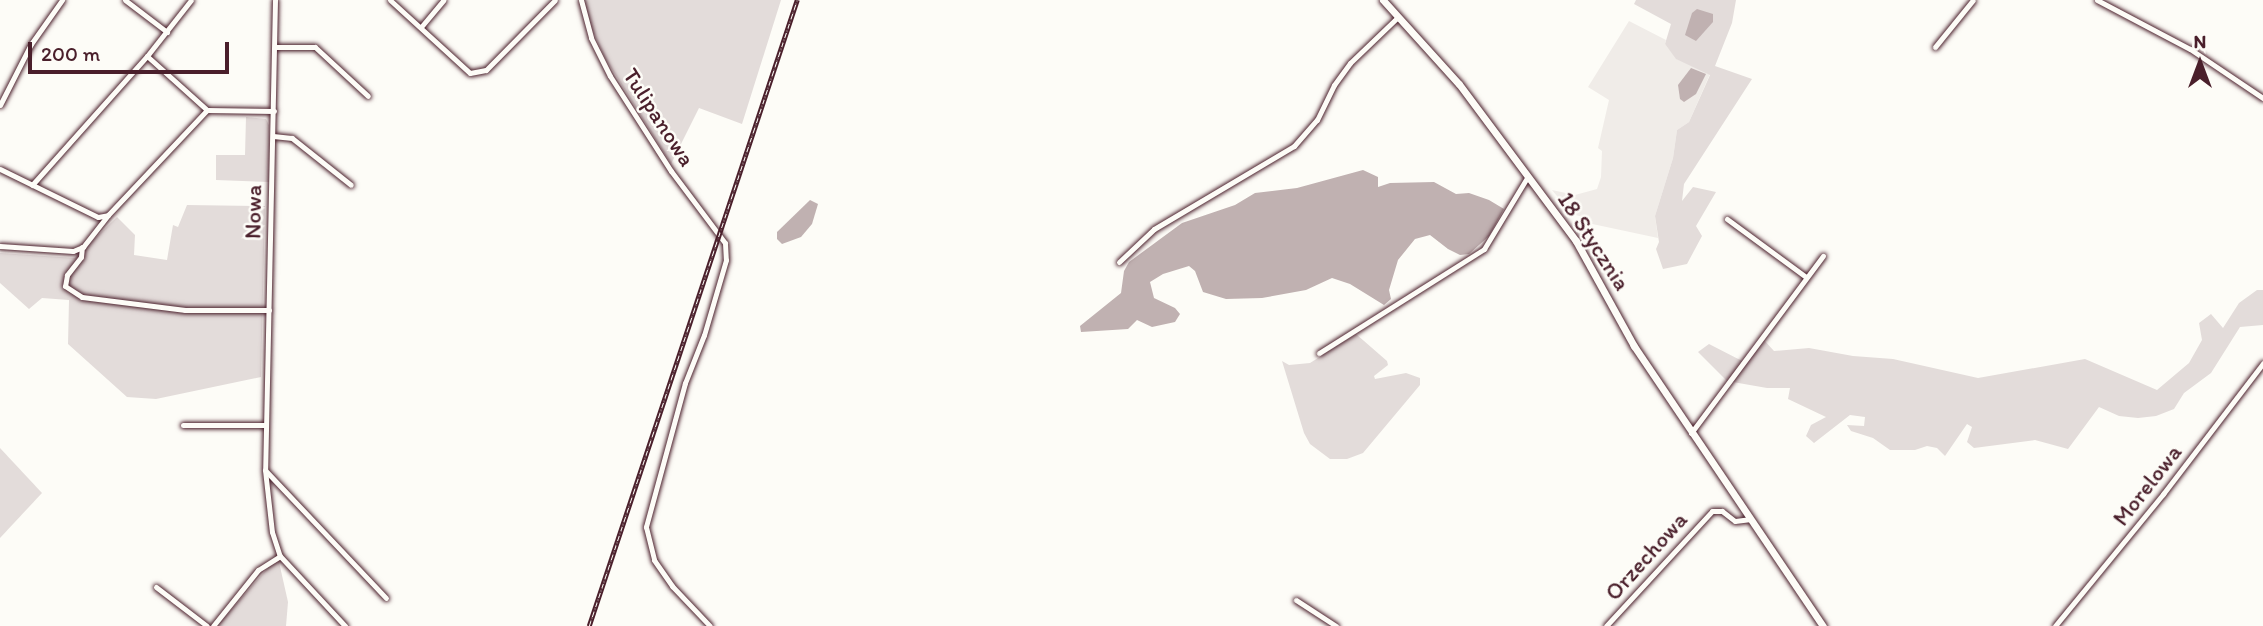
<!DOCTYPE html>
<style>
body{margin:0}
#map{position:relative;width:2263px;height:626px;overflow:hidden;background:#fdfcf7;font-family:Itim,sans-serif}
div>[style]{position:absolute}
.built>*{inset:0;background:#f0ece8}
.green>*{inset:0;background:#e3dcda}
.water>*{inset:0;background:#c0b1b1}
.roads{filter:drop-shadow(0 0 2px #4a1f2b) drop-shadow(0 0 2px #4a1f2b)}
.street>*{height:5px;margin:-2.5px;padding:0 2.5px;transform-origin:2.5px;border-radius:2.5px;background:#fdfcf7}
.secondary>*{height:7px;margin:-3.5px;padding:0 3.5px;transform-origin:3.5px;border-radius:3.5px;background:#fdfcf7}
.rail>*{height:4.5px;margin-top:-2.25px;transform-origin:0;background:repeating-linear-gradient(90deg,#fdfcf7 0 5px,#4a1f2b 0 10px);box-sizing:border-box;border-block:2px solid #4a1f2b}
span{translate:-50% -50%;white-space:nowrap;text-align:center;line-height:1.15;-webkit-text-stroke:5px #fdfcf7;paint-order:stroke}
.street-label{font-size:23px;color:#4a1f2b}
.north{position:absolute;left:2165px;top:28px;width:70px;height:70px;-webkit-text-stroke:5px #fdfcf7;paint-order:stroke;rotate:0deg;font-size:19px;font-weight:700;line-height:28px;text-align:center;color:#4a1f2b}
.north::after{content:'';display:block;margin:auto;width:24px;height:32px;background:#4a1f2b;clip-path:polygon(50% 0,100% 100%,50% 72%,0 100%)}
.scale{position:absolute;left:28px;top:42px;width:201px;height:32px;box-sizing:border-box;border:4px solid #4a1f2b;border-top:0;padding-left:9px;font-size:21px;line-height:24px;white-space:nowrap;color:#4a1f2b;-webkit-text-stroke:5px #fdfcf7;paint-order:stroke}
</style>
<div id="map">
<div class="built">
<i style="clip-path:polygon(1629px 21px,1666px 40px,1665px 44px,1677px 59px,1710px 74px,1689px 122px,1677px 130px,1673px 158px,1655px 216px,1658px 238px,1583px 222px,1583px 217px,1572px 214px,1552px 190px,1575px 195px,1597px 189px,1601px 177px,1602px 151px,1598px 148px,1609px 100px,1588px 87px)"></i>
</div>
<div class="green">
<i style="clip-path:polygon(584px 0,781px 0,742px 124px,699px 108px,671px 164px,605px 58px,590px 25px)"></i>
<i style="clip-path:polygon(1636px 0,1736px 0,1732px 23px,1715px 66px,1752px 79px,1684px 184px,1682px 201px,1693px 187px,1716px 192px,1696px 226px,1702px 236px,1687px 264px,1663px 269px,1656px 249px,1659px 242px,1655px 216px,1673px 158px,1677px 130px,1689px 122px,1710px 75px,1676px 59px,1665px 44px,1671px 24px,1634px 4px)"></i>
<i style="clip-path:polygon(246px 117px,266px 119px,269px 125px,269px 182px,216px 180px,216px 155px,245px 155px)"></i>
<i style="clip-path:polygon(187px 205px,265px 206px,261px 377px,156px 399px,127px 397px,68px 344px,69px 300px,42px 298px,29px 309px,0 283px,0 253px,75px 258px,117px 217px,135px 235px,134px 255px,167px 260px,173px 225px,178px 227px)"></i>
<i style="clip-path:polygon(2257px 290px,2263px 290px,2263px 325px,2240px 327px,2211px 373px,2184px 393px,2174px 409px,2156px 416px,2138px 418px,2119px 416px,2099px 407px,2068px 449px,2035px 440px,1974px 448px,1967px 442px,1972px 427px,1967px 424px,1945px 456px,1937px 448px,1927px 446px,1915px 450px,1890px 450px,1873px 438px,1851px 431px,1847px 425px,1864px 426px,1865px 417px,1850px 415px,1814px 443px,1806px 436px,1811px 425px,1826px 417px,1788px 399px,1790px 388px,1767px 388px,1727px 381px,1698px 352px,1709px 344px,1746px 363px,1764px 340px,1774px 351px,1809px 348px,1853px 356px,1893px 359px,1978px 378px,2085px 359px,2157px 390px,2189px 363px,2202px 340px,2199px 323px,2211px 314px,2223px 328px,2239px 303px)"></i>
<i style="clip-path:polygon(1356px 334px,1387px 361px,1388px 365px,1374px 376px,1375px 379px,1406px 373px,1420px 378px,1420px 385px,1363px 453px,1347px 459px,1330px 459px,1310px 444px,1304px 433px,1282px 361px,1289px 365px,1310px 363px)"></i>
<i style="clip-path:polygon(0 448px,42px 493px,0 538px)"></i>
<i style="clip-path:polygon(274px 561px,279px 562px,288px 602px,286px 626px,217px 626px)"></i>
</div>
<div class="water">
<i style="clip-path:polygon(1697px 9px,1713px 14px,1713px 22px,1696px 41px,1685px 35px,1692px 13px)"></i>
<i style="clip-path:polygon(1691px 68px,1706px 74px,1696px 94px,1684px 102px,1680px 99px,1678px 85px)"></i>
<i style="clip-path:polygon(1363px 170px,1378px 177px,1378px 187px,1390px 183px,1434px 182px,1456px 194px,1469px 193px,1489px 200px,1504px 209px,1489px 236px,1469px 254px,1460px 255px,1448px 249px,1430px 235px,1415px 239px,1398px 260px,1389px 290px,1391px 299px,1384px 305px,1350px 284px,1332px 278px,1306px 290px,1262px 298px,1226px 299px,1203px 292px,1195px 271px,1189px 266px,1163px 274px,1150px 282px,1154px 298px,1175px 308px,1180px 314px,1175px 322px,1152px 327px,1137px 320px,1128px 329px,1081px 332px,1080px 326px,1121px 293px,1124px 271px,1129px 262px,1182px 223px,1235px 205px,1255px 193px,1297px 188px)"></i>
<i style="clip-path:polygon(810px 200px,818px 204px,812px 224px,801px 237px,782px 244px,777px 239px,777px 232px)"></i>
</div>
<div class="roads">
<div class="street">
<i style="left:125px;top:0;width:53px;rotate:37.3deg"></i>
<i style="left:275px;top:0;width:470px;rotate:91.2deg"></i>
<i style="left:265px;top:470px;width:62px;rotate:83.6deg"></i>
<i style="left:272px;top:532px;width:25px;rotate:72deg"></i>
<i style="left:280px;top:556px;width:96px;rotate:47.1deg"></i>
<i style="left:390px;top:0;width:108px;rotate:42.4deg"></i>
<i style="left:470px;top:73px;width:16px;rotate:-11deg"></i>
<i style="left:486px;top:70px;width:98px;rotate:-45.4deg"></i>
<i style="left:581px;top:0;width:39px;rotate:75deg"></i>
<i style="left:591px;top:38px;width:42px;rotate:63.4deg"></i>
<i style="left:610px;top:76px;width:113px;rotate:57.3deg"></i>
<i style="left:671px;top:171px;width:90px;rotate:53.1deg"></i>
<i style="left:725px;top:243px;width:17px;rotate:87deg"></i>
<i style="left:726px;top:260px;width:78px;rotate:106.3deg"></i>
<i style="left:704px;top:335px;width:52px;rotate:111.6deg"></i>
<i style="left:685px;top:383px;width:149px;rotate:105.2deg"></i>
<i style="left:646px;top:527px;width:34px;rotate:76deg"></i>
<i style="left:654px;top:560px;width:32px;rotate:55deg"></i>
<i style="left:672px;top:586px;width:55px;rotate:46.5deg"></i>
<i style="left:2097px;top:0;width:105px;rotate:27.8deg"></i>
<i style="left:2190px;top:49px;width:88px;rotate:33.9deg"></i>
<i style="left:421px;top:27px;width:35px;rotate:-50deg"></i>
<i style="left:275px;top:47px;width:40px"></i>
<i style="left:315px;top:47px;width:72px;rotate:42.8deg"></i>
<i style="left:1935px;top:47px;width:60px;rotate:-51deg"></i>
<i style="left:147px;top:56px;width:81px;rotate:42deg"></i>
<i style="left:0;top:105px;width:68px;rotate:-63.1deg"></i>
<i style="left:31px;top:44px;width:54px;rotate:-54.8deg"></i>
<i style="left:273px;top:136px;width:19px;rotate:6deg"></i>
<i style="left:292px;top:138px;width:75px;rotate:38.5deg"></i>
<i style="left:0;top:169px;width:109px;rotate:26.1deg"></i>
<i style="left:98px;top:217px;width:10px;rotate:-11deg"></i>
<i style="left:108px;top:215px;width:144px;rotate:-46.7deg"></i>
<i style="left:207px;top:110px;width:67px;rotate:0.9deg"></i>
<i style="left:32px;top:185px;width:173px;rotate:-48.3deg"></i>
<i style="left:147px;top:56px;width:71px;rotate:-51.8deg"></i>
<i style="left:1727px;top:219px;width:98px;rotate:36.3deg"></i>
<i style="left:0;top:246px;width:73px;rotate:3.9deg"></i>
<i style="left:73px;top:251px;width:11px;rotate:-22deg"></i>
<i style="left:83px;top:247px;width:41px;rotate:-52deg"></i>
<i style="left:82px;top:247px;width:10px;rotate:96deg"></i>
<i style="left:81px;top:257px;width:23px;rotate:128deg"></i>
<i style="left:67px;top:275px;width:11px;rotate:100deg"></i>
<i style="left:65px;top:286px;width:20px;rotate:33deg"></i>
<i style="left:82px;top:297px;width:104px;rotate:7.2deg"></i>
<i style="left:185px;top:310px;width:84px"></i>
<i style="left:1119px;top:262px;width:48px;rotate:-43.3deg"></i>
<i style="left:1154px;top:229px;width:163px;rotate:-30.7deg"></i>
<i style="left:1294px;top:146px;width:35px;rotate:-49deg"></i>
<i style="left:1317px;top:120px;width:39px;rotate:-64deg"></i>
<i style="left:1334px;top:85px;width:27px;rotate:-54deg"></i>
<i style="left:1350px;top:63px;width:66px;rotate:-43.8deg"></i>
<i style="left:1319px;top:353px;width:195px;rotate:-32.2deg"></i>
<i style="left:1484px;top:249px;width:85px;rotate:-58.9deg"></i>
<i style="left:183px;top:425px;width:83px"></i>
<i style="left:1691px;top:433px;width:221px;rotate:-53.3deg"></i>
<i style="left:265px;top:470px;width:176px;rotate:46.6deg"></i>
<i style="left:156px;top:587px;width:64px;rotate:37.4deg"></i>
<i style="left:1296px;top:600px;width:48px;rotate:33deg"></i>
<i style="left:213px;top:626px;width:72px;rotate:-51.2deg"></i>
<i style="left:258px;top:570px;width:26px;rotate:-32deg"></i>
<i style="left:1606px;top:626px;width:156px;rotate:-47.3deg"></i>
<i style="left:1712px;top:511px;width:10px"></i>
<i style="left:1722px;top:511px;width:16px;rotate:38deg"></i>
<i style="left:1735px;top:521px;width:16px;rotate:-7deg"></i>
<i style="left:2055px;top:626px;width:171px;rotate:-50.7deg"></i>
<i style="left:2163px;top:494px;width:165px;rotate:-52.6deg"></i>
</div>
<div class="secondary">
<i style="left:1383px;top:0;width:113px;rotate:47.9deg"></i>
<i style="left:1459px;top:84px;width:196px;rotate:53.3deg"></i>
<i style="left:1576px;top:241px;width:120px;rotate:61.1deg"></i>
<i style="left:1634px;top:346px;width:338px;rotate:56deg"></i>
</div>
</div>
<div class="rail">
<i style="left:589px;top:626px;width:660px;rotate:-71.62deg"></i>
</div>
<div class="street-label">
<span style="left:659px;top:117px;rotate:57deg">Tulipanowa</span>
<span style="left:253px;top:212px;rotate:-89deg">Nowa</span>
<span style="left:1594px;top:241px;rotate:57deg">18 Stycznia</span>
<span style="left:2147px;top:485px;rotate:-52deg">Morelowa</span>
<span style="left:1646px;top:556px;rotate:-48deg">Orzechowa</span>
</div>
<div class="north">N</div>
<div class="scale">200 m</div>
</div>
